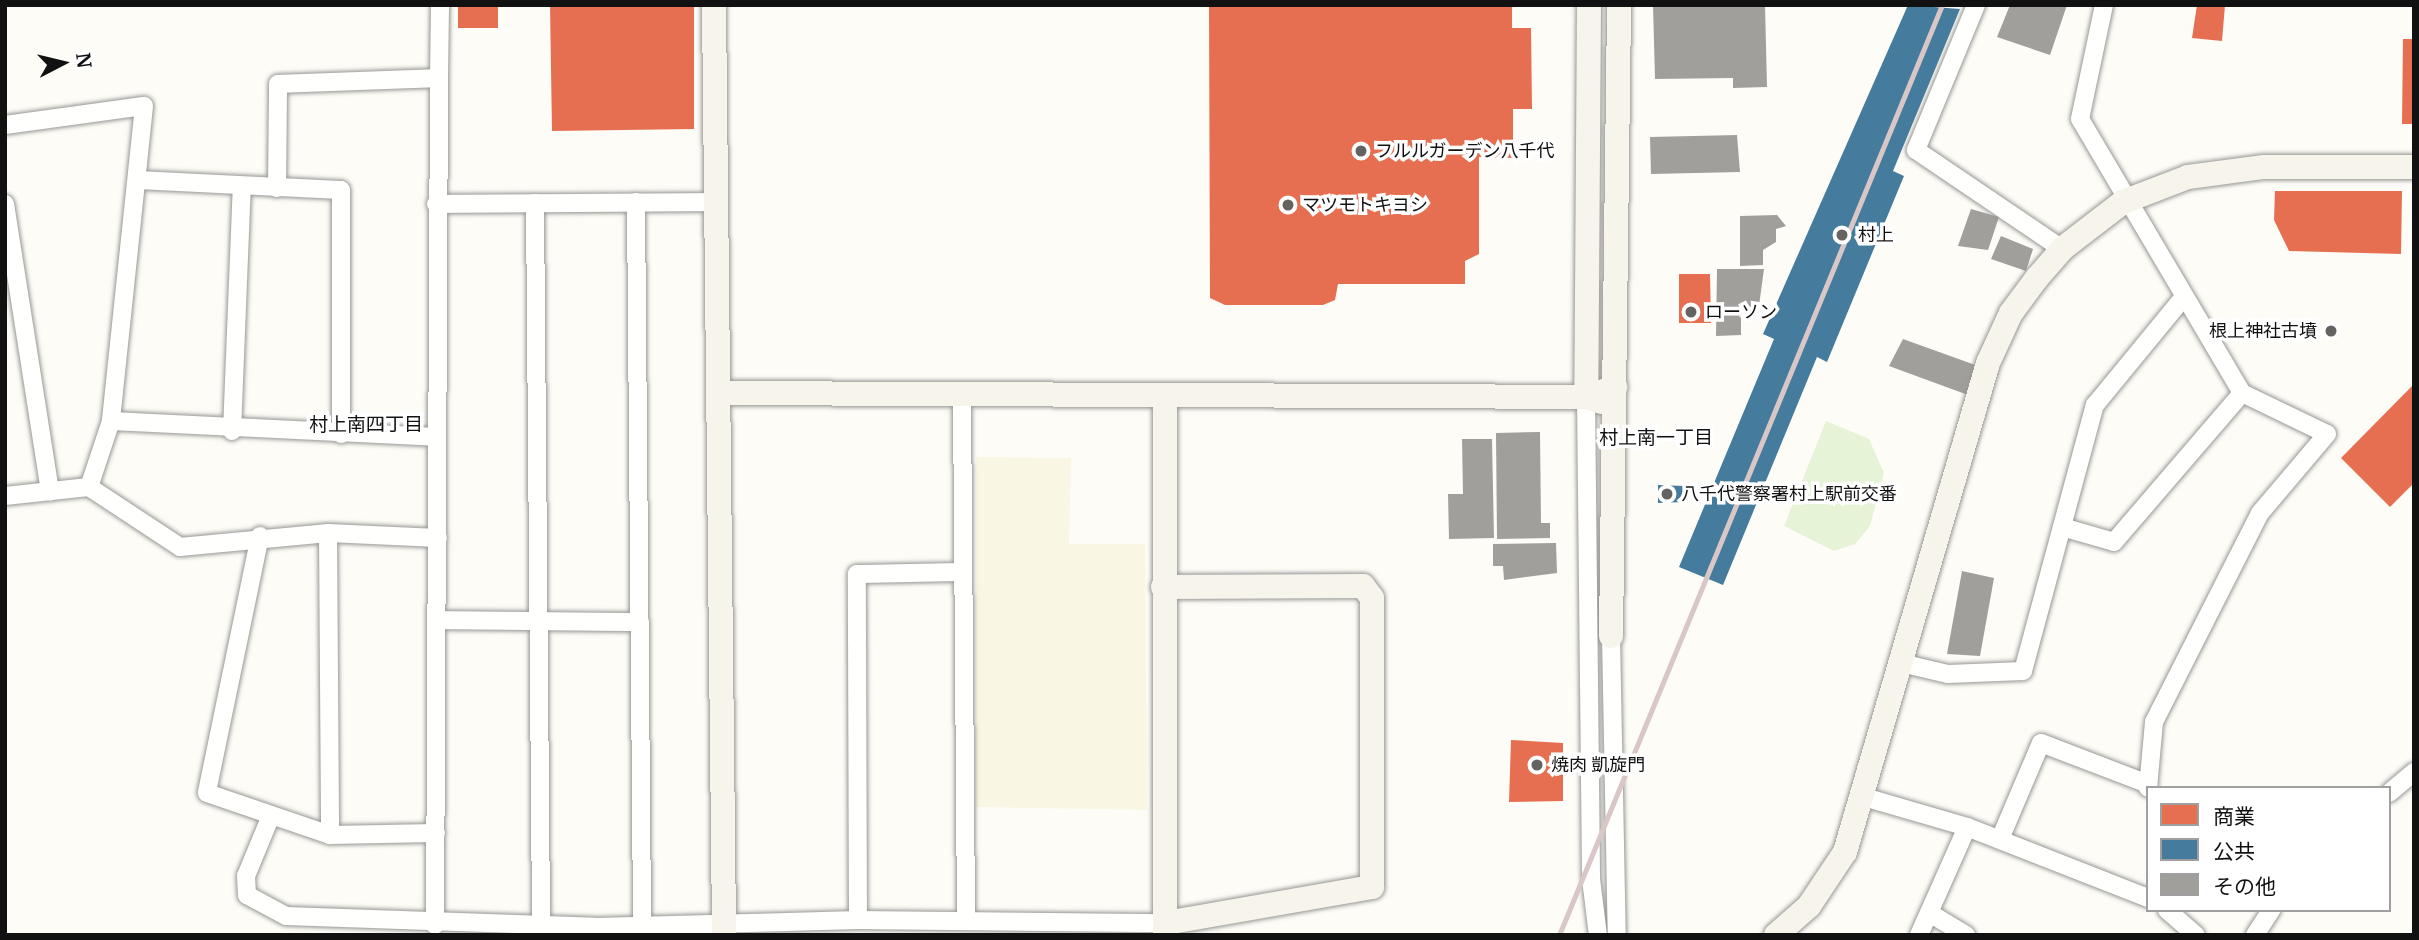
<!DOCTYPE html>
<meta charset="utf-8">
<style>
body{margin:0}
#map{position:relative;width:2419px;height:940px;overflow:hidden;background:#fdfcf7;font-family:Merriweather,"Noto Sans JP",serif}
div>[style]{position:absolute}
.farmland>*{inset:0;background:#f9f7e4}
.green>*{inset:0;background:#e7f3d7}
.shops>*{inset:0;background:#e76f51}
.public>*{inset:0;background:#457b9d}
.building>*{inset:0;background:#a19f9c}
.roads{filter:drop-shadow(0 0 2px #979795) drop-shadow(0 0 2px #979795)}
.street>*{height:18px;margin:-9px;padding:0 9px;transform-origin:9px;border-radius:9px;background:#fffffe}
.secondary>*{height:24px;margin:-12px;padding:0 12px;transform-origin:12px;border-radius:12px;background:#f6f4eb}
.rail>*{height:5px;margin:-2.5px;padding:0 2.5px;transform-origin:2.5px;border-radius:2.5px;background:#d9c6c7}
.dots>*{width:19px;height:19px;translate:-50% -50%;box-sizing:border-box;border:4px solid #fff;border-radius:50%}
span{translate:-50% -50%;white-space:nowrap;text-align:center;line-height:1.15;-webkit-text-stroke:7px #fff;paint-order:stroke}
.poi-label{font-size:18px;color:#111}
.left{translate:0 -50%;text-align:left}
.right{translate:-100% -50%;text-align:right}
.neighbourhood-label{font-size:19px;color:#111}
.frame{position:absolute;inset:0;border:7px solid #111;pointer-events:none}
.legend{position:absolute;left:2146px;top:786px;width:245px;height:126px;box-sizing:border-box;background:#fff;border:2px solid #a0a0a0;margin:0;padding:9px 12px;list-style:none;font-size:21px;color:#111}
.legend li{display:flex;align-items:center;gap:14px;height:35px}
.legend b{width:35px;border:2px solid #a0a0a0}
.north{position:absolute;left:28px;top:28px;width:70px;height:70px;-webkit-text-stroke:5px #fff;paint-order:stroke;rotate:83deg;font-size:19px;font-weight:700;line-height:28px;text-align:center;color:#111}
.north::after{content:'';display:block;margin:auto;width:24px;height:32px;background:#111;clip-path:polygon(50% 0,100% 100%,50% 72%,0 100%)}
</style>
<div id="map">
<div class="farmland">
<i style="clip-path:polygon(976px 457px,1071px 458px,1069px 544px,1145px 544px,1147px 810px,976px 807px)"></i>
</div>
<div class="green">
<i style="clip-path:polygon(1826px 421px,1869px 439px,1884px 473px,1870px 526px,1855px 544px,1834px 551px,1784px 526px)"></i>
</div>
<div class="shops">
<i style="clip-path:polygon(458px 5px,498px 5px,498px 28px,458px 28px)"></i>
<i style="clip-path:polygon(550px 5px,694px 5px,694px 129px,552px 131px)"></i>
<i style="clip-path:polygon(1209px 5px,1512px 5px,1512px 28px,1531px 28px,1532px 109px,1513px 109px,1513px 158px,1479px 157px,1479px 254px,1465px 261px,1465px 284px,1338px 284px,1335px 300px,1323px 305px,1225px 305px,1210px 298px)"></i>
<i style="clip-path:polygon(2197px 5px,2225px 5px,2222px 41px,2192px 38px)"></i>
<i style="clip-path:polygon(2403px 39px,2414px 39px,2414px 124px,2402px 124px)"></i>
<i style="clip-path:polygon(2275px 191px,2402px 191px,2401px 254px,2289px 251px,2274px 220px)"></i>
<i style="clip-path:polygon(1679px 274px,1710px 274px,1711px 323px,1679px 323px)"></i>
<i style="clip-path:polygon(2414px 384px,2414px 483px,2390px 507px,2341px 458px)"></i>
<i style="clip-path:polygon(1511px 740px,1563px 743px,1563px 801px,1509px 802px)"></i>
</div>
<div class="public">
<i style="clip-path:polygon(1908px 5px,1960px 9px,1893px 171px,1904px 176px,1827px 362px,1817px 357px,1723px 585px,1679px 567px,1774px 339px,1763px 334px)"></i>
<i style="clip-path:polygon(1658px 485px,1684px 486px,1683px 502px,1658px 503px)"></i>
</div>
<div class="building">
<i style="clip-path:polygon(1653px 5px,1765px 5px,1767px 87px,1733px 88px,1733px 78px,1655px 79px)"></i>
<i style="clip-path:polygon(2010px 5px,2067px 5px,2050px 55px,1997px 37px)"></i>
<i style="clip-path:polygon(1737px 135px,1740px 172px,1651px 174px,1650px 137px)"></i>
<i style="clip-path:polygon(1971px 209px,1999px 217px,1988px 250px,1958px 246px)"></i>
<i style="clip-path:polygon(1777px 215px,1786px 226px,1776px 229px,1776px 242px,1763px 250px,1763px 265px,1740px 266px,1740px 216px)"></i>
<i style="clip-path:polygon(2001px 236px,2033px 249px,2026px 271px,1991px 259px)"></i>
<i style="clip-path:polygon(1717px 269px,1764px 269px,1758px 313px,1741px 309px,1741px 335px,1716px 336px)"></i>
<i style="clip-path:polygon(1903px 339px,1978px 366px,1968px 395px,1889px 366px)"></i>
<i style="clip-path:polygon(1540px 432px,1541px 523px,1550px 523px,1550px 538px,1497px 539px,1496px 433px)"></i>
<i style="clip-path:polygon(1462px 439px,1492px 439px,1494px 538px,1449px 539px,1448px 494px,1463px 494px)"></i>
<i style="clip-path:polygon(1556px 543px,1557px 573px,1504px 580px,1503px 566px,1493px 566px,1493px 544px)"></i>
<i style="clip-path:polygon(1962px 571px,1994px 578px,1980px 656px,1947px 654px)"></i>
</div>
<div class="roads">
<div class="street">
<i style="left:1976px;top:5px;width:157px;rotate:112.5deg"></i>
<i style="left:1916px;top:150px;width:176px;rotate:34.1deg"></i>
<i style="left:2104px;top:5px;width:116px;rotate:101.9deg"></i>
<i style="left:2080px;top:119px;width:318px;rotate:59.4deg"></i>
<i style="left:2242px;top:393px;width:94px;rotate:25.8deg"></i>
<i style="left:2327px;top:434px;width:104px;rotate:130.3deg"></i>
<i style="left:2260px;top:513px;width:234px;rotate:116.9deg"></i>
<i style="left:2154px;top:722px;width:66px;rotate:95.2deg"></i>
<i style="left:439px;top:78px;width:73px;rotate:-89.2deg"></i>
<i style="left:5px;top:125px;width:140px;rotate:-7.8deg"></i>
<i style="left:144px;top:106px;width:317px;rotate:96deg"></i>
<i style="left:111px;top:421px;width:70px;rotate:108.4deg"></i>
<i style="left:137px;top:180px;width:204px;rotate:2.8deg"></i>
<i style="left:341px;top:190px;width:244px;rotate:90deg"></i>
<i style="left:277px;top:188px;width:104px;rotate:-89.4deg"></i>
<i style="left:278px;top:84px;width:161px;rotate:-2.1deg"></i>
<i style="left:439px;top:78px;width:847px;rotate:90.27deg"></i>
<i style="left:636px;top:202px;width:723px;rotate:89.52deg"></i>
<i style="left:535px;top:203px;width:723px;rotate:89.52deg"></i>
<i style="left:5px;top:204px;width:291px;rotate:81.1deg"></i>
<i style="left:436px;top:204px;width:280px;rotate:-0.4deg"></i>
<i style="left:962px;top:397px;width:524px;rotate:89.56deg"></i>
<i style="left:1586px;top:397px;width:482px;rotate:89.4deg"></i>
<i style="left:1591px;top:879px;width:56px;rotate:82.9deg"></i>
<i style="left:111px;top:421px;width:326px;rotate:2.8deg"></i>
<i style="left:232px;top:431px;width:244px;rotate:-87.7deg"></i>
<i style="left:5px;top:496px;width:84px;rotate:-6.1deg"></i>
<i style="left:89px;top:487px;width:109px;rotate:33.4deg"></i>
<i style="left:180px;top:547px;width:149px;rotate:-5.4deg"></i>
<i style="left:328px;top:533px;width:110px;rotate:2.6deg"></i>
<i style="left:2062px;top:527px;width:54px;rotate:16.1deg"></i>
<i style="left:2114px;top:542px;width:196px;rotate:-49.3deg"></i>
<i style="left:328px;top:533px;width:302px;rotate:89.6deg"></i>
<i style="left:260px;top:536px;width:262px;rotate:101.7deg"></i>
<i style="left:207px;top:793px;width:130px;rotate:18.9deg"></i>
<i style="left:330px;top:835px;width:106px;rotate:-1.1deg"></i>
<i style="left:439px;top:620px;width:201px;rotate:0.6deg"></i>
<i style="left:1611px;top:636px;width:299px;rotate:88.9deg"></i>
<i style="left:1901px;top:663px;width:48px;rotate:13.2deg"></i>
<i style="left:1948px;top:674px;width:75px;rotate:-2.3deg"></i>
<i style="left:2023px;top:671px;width:276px;rotate:-74.9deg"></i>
<i style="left:2095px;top:405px;width:137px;rotate:-50.6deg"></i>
<i style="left:2389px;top:793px;width:33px;rotate:-40deg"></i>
<i style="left:1864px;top:797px;width:107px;rotate:16.2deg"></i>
<i style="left:1967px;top:827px;width:194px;rotate:21.4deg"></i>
<i style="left:270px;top:818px;width:63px;rotate:112.5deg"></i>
<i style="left:246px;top:876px;width:19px;rotate:87deg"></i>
<i style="left:247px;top:895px;width:44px;rotate:28.3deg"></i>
<i style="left:286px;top:916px;width:309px;rotate:2deg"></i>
<i style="left:595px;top:927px;width:263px;rotate:-1.5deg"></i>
<i style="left:858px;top:920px;width:308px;rotate:0.6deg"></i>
<i style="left:2000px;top:839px;width:104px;rotate:-66.9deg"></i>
<i style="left:2041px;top:743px;width:115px;rotate:21deg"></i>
<i style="left:2167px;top:910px;width:38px;rotate:41deg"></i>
<i style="left:1931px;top:914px;width:41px;rotate:31deg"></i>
<i style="left:858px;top:920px;width:346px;rotate:-90.2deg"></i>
<i style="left:857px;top:574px;width:106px;rotate:-1.1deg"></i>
<i style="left:1919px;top:935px;width:118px;rotate:-66deg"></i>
<i style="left:2255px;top:935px;width:30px;rotate:-57deg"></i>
</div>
<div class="secondary">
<i style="left:714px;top:5px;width:930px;rotate:89.38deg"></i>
<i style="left:1589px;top:5px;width:392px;rotate:90.4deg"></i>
<i style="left:1586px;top:397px;width:16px;rotate:18deg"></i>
<i style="left:720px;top:393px;width:866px;rotate:0.26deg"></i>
<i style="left:1586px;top:397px;width:31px;rotate:-19deg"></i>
<i style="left:1165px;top:397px;width:538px;rotate:90deg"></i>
<i style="left:1163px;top:587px;width:200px;rotate:-0.3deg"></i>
<i style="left:1363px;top:586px;width:15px;rotate:53deg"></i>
<i style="left:1372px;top:598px;width:289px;rotate:90deg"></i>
<i style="left:1372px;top:887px;width:209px;rotate:170.1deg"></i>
<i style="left:1611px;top:636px;width:631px;rotate:-89.27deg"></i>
<i style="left:1776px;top:935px;width:44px;rotate:-41.3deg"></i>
<i style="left:1809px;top:906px;width:65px;rotate:-56.3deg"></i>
<i style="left:1845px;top:852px;width:509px;rotate:-73.7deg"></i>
<i style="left:1988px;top:363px;width:55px;rotate:-65.3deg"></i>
<i style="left:2011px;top:313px;width:44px;rotate:-53.4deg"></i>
<i style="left:2037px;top:278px;width:38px;rotate:-49deg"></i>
<i style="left:2062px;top:249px;width:77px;rotate:-37.6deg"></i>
<i style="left:2123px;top:202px;width:70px;rotate:-21deg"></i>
<i style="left:2188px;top:177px;width:77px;rotate:-7.5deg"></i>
<i style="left:2264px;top:167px;width:150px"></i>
</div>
</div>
<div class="rail">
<i style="left:1559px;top:935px;width:1006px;rotate:-67.62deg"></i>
</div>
<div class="dots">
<i style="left:1361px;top:151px;background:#646362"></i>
<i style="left:1288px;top:205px;background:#646362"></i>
<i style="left:1842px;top:235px;background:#646362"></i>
<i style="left:1691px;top:312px;background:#646362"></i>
<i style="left:2331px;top:331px;background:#646362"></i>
<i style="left:1667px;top:494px;background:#646362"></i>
<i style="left:1537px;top:765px;background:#646362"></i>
</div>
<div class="poi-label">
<span class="left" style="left:1375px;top:151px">フルルガーデン八千代</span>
<span class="left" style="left:1302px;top:205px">マツモトキヨシ</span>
<span class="left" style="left:1858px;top:235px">村上</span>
<span class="left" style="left:1705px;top:312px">ローソン</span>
<span class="right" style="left:2317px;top:331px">根上神社古墳</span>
<span class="left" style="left:1681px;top:494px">八千代警察署村上駅前交番</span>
<span class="left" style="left:1551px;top:765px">焼肉 凱旋門</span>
</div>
<div class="neighbourhood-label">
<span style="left:366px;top:425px">村上南四丁目</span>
<span style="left:1656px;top:438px">村上南一丁目</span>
</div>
<div class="frame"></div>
<ul class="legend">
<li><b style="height:19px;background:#e76f51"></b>商業</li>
<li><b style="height:19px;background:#457b9d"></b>公共</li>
<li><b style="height:19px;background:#a19f9c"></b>その他</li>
</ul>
<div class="north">N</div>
</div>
